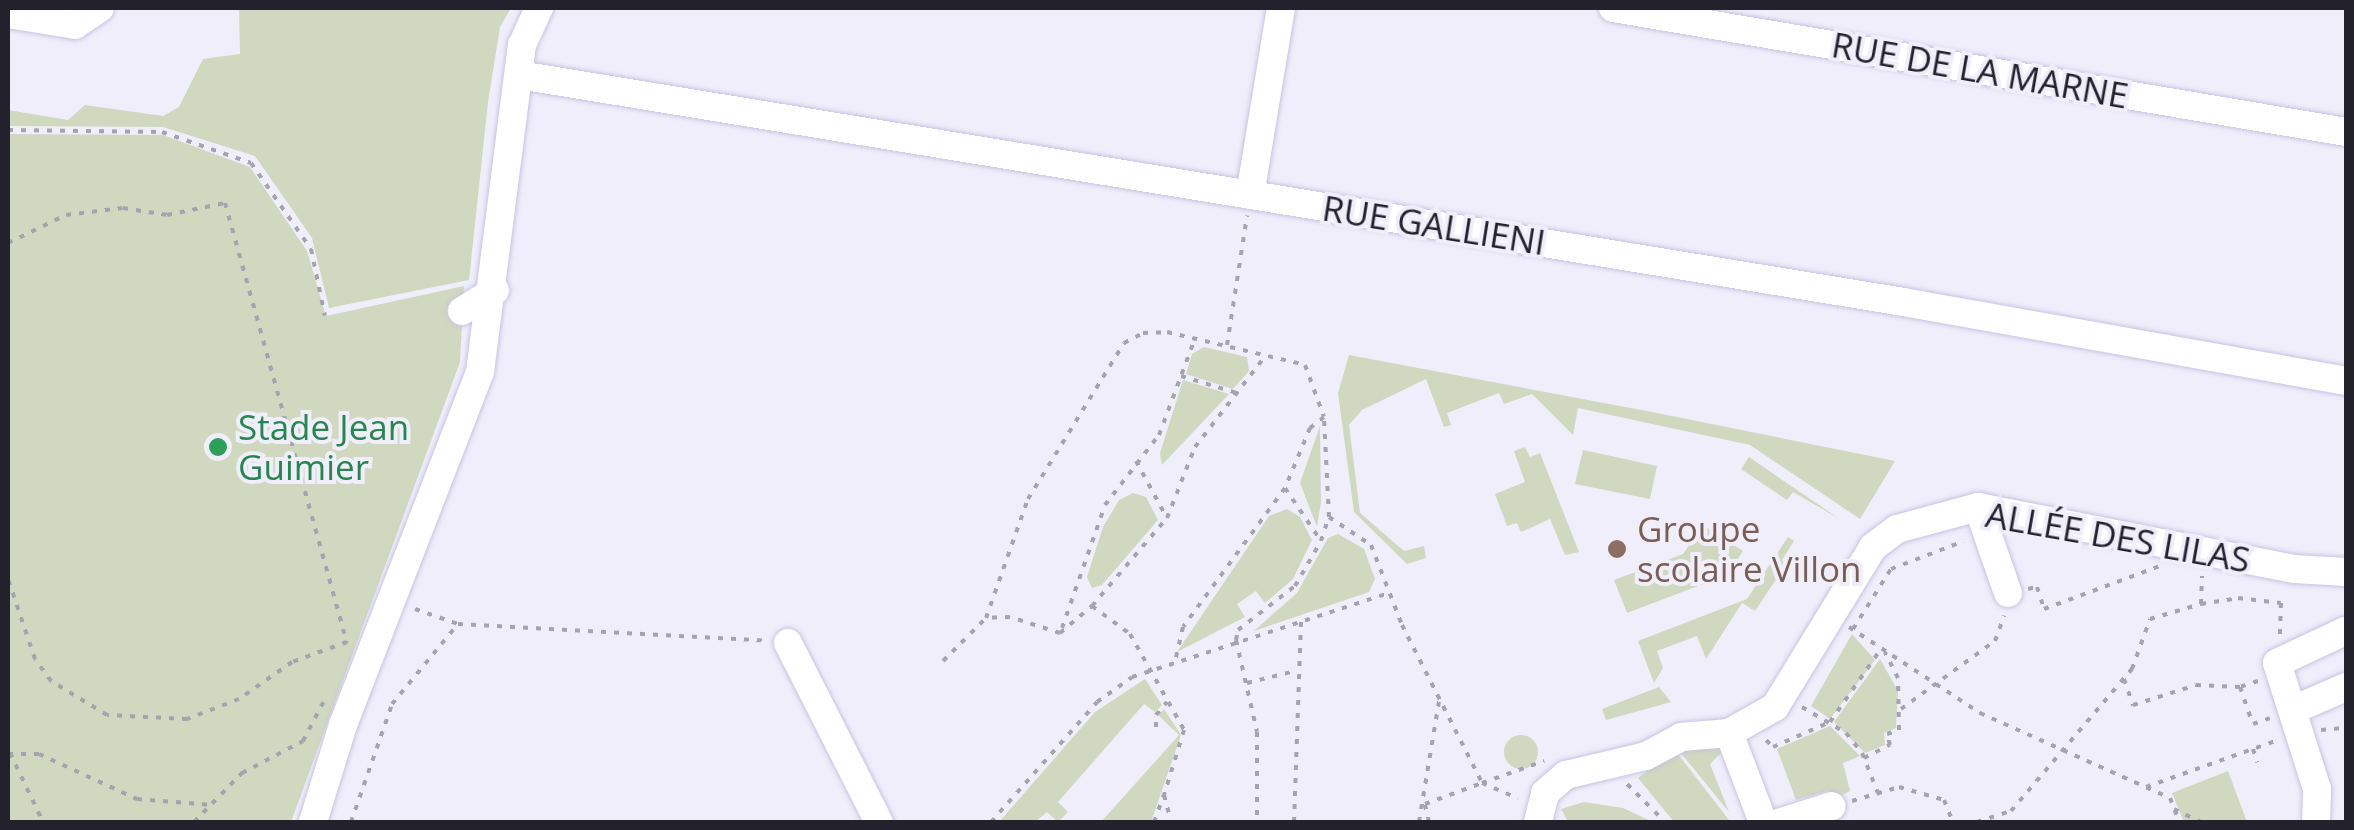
<!DOCTYPE html>
<meta charset="utf-8">
<style>
body{margin:0}
#map{position:relative;width:2354px;height:830px;overflow:hidden;background:#f0eefb;font-family:"Open Sans",sans-serif}
div>[style]{position:absolute}
.green>*{inset:0;background:#d0d8bf}
.round{border-radius:50%}
.path>*{height:4px;margin-top:-2px;transform-origin:0;background:repeating-linear-gradient(90deg,#a5a3b0 0 5px,transparent 0 13px)}
.roads{filter:drop-shadow(0 0 2px #c8c3e2) drop-shadow(0 0 2px #c8c3e2)}
.minor>*{height:28px;margin:-14px;padding:0 14px;transform-origin:14px;border-radius:14px;background:#fff}
.dots>*{width:28px;height:28px;translate:-50% -50%;box-sizing:border-box;border:5px solid #f0eefb;border-radius:50%}
span{translate:-50% -50%;white-space:nowrap;text-align:center;line-height:1.15;-webkit-text-stroke:8px #f0eefb;paint-order:stroke}
.street-label{font-size:35px;color:#23212c}
.leisure-label{font-size:35px;color:#27864d}
.left{translate:0 -50%;text-align:left}
.education-label{font-size:35px;color:#785e54}
.frame{position:absolute;inset:0;border:10px solid #23212c;pointer-events:none}
</style>
<div id="map">
<div class="green">
<i style="clip-path:polygon(239px 8px,511px 8px,500px 27px,488px 102px,469px 280px,329px 308px,312px 238px,255px 156px,163px 127px,8px 126px,8px 110px,68px 120px,85px 105px,163px 116px,179px 107px,203px 59px,240px 54px)"></i>
<i style="clip-path:polygon(8px 134px,163px 135px,250px 167px,307px 251px,326px 316px,464px 286px,460px 362px,291px 822px,8px 822px)"></i>
<i style="clip-path:polygon(1204px 347px,1247px 357px,1249px 371px,1233px 389px,1186px 374px,1192px 354px)"></i>
<i style="clip-path:polygon(1349px 355px,1657px 413px,1895px 461px,1860px 519px,1750px 445px,1578px 408px,1573px 435px,1532px 394px,1504px 404px,1499px 393px,1447px 413px,1451px 425px,1444px 427px,1426px 379px,1362px 410px,1349px 425px,1360px 513px,1404px 551px,1424px 546px,1426px 558px,1407px 564px,1354px 512px,1338px 393px)"></i>
<i style="clip-path:polygon(1183px 380px,1229px 394px,1162px 465px,1160px 453px)"></i>
<i style="clip-path:polygon(1320px 426px,1321px 502px,1317px 527px,1300px 483px)"></i>
<i style="clip-path:polygon(1525px 447px,1530px 457px,1540px 453px,1579px 552px,1565px 555px,1550px 519px,1521px 532px,1517px 523px,1507px 526px,1495px 494px,1525px 482px,1514px 451px)"></i>
<i style="clip-path:polygon(1583px 450px,1657px 466px,1650px 499px,1575px 484px)"></i>
<i style="clip-path:polygon(1749px 457px,1838px 518px,1793px 492px,1787px 500px,1741px 469px)"></i>
<i style="clip-path:polygon(1133px 493px,1146px 497px,1158px 520px,1102px 585px,1092px 588px,1087px 577px,1103px 527px,1119px 500px)"></i>
<i style="clip-path:polygon(1287px 509px,1300px 517px,1312px 540px,1293px 579px,1265px 603px,1256px 591px,1237px 604px,1245px 617px,1177px 652px,1269px 516px)"></i>
<i style="clip-path:polygon(1703px 525px,1743px 551px,1727px 575px,1627px 613px,1614px 580px,1683px 554px)"></i>
<i style="clip-path:polygon(1338px 534px,1364px 549px,1375px 579px,1369px 592px,1254px 631px,1297px 593px,1328px 538px)"></i>
<i style="clip-path:polygon(1788px 537px,1794px 541px,1782px 560px,1785px 566px,1755px 611px,1742px 603px,1706px 659px,1697px 636px,1657px 651px,1663px 668px,1654px 683px,1638px 641px,1747px 599px)"></i>
<i style="clip-path:polygon(1852px 634px,1875px 660px,1830px 719px,1811px 706px)"></i>
<i style="clip-path:polygon(1880px 659px,1898px 691px,1896px 728px,1884px 733px,1885px 745px,1865px 753px,1834px 722px)"></i>
<i style="clip-path:polygon(1145px 679px,1162px 705px,1155px 712px,1144px 704px,1058px 802px,1068px 812px,1058px 822px,1047px 812px,1035px 822px,999px 822px,1095px 712px)"></i>
<i style="clip-path:polygon(1659px 687px,1671px 702px,1606px 720px,1602px 709px)"></i>
<i style="clip-path:polygon(1164px 709px,1181px 735px,1151px 822px,1101px 822px,1179px 735px,1158px 715px)"></i>
<i style="clip-path:polygon(1830px 726px,1860px 756px,1843px 763px,1850px 791px,1832px 800px,1828px 791px,1796px 800px,1777px 749px)"></i>
<i class="round" style="left:1504px;top:735px;width:34px;height:34px"></i>
<i style="clip-path:polygon(1700px 742px,1725px 749px,1710px 764px,1729px 812px,1676px 747px)"></i>
<i style="clip-path:polygon(1674px 749px,1729px 820px,1726px 822px,1674px 822px,1638px 778px)"></i>
<i style="clip-path:polygon(2228px 771px,2247px 822px,2184px 822px,2172px 793px)"></i>
<i style="clip-path:polygon(1584px 802px,1623px 808px,1653px 822px,1568px 822px,1561px 809px)"></i>
</div>
<div class="path">
<i style="left:8px;top:130px;width:154px;rotate:0.7deg"></i>
<i style="left:162px;top:132px;width:94px;rotate:19.2deg"></i>
<i style="left:251px;top:163px;width:105px;rotate:55.1deg"></i>
<i style="left:311px;top:249px;width:68px;rotate:78.2deg"></i>
<i style="left:8px;top:243px;width:64px;rotate:-25.8deg"></i>
<i style="left:66px;top:215px;width:57px;rotate:-7deg"></i>
<i style="left:123px;top:208px;width:45px;rotate:9deg"></i>
<i style="left:167px;top:215px;width:59px;rotate:-11.7deg"></i>
<i style="left:225px;top:203px;width:456px;rotate:74.5deg"></i>
<i style="left:347px;top:642px;width:59px;rotate:160deg"></i>
<i style="left:292px;top:662px;width:65px;rotate:145.1deg"></i>
<i style="left:239px;top:699px;width:56px;rotate:159deg"></i>
<i style="left:187px;top:719px;width:80px;rotate:-177.1deg"></i>
<i style="left:107px;top:715px;width:66px;rotate:-148.7deg"></i>
<i style="left:51px;top:681px;width:27px;rotate:-126deg"></i>
<i style="left:35px;top:659px;width:84px;rotate:-108.6deg"></i>
<i style="left:1227px;top:345px;width:131px;rotate:-81.2deg"></i>
<i style="left:1181px;top:376px;width:59px;rotate:16.9deg"></i>
<i style="left:1136px;top:461px;width:65px;rotate:61.5deg"></i>
<i style="left:1285px;top:488px;width:64px;rotate:55.8deg"></i>
<i style="left:1329px;top:517px;width:50px;rotate:33.7deg"></i>
<i style="left:1371px;top:545px;width:86px;rotate:68.8deg"></i>
<i style="left:1402px;top:625px;width:177px;rotate:63.1deg"></i>
<i style="left:1482px;top:783px;width:66px;rotate:-19.5deg"></i>
<i style="left:2028px;top:589px;width:9px;rotate:-13deg"></i>
<i style="left:2037px;top:587px;width:23px;rotate:72deg"></i>
<i style="left:2044px;top:609px;width:124px;rotate:-20.3deg"></i>
<i style="left:2201px;top:604px;width:37px;rotate:-9deg"></i>
<i style="left:2238px;top:598px;width:43px;rotate:6.6deg"></i>
<i style="left:2281px;top:603px;width:34px;rotate:92deg"></i>
<i style="left:1092px;top:606px;width:47px;rotate:36.4deg"></i>
<i style="left:1130px;top:634px;width:110px;rotate:60.6deg"></i>
<i style="left:1184px;top:730px;width:68px;rotate:107.1deg"></i>
<i style="left:1164px;top:795px;width:28px;rotate:75deg"></i>
<i style="left:415px;top:609px;width:46px;rotate:19.2deg"></i>
<i style="left:458px;top:624px;width:310px;rotate:3.1deg"></i>
<i style="left:1849px;top:627px;width:157px;rotate:33.3deg"></i>
<i style="left:1980px;top:713px;width:208px;rotate:24.1deg"></i>
<i style="left:2170px;top:798px;width:26px;rotate:69deg"></i>
<i style="left:1062px;top:628px;width:130px;rotate:-70.7deg"></i>
<i style="left:1105px;top:505px;width:88px;rotate:-52.4deg"></i>
<i style="left:1159px;top:435px;width:103px;rotate:-69.6deg"></i>
<i style="left:1853px;top:629px;width:71px;rotate:-57.7deg"></i>
<i style="left:1891px;top:569px;width:78px;rotate:-21deg"></i>
<i style="left:1060px;top:633px;width:52px;rotate:-162.3deg"></i>
<i style="left:1010px;top:617px;width:24px;rotate:178deg"></i>
<i style="left:986px;top:618px;width:126px;rotate:-70.6deg"></i>
<i style="left:1028px;top:499px;width:183px;rotate:-58.4deg"></i>
<i style="left:1124px;top:343px;width:21px;rotate:-28deg"></i>
<i style="left:1143px;top:333px;width:24px;rotate:-2deg"></i>
<i style="left:1167px;top:332px;width:142px;rotate:13.4deg"></i>
<i style="left:1305px;top:365px;width:55px;rotate:69.9deg"></i>
<i style="left:1324px;top:417px;width:18px;rotate:142deg"></i>
<i style="left:1310px;top:428px;width:65px;rotate:112.6deg"></i>
<i style="left:1285px;top:488px;width:172px;rotate:126.3deg"></i>
<i style="left:1183px;top:627px;width:36px;rotate:103deg"></i>
<i style="left:1060px;top:633px;width:42px;rotate:-40.2deg"></i>
<i style="left:1092px;top:606px;width:116px;rotate:-49.6deg"></i>
<i style="left:1167px;top:518px;width:76px;rotate:-68.5deg"></i>
<i style="left:1195px;top:447px;width:116px;rotate:-52.3deg"></i>
<i style="left:1236px;top:640px;width:10px;rotate:-79deg"></i>
<i style="left:1238px;top:630px;width:72px;rotate:-37.7deg"></i>
<i style="left:1295px;top:586px;width:52px;rotate:-60deg"></i>
<i style="left:1321px;top:541px;width:25px;rotate:-72deg"></i>
<i style="left:1329px;top:517px;width:100px;rotate:-92.9deg"></i>
<i style="left:1236px;top:640px;width:94px;rotate:77.1deg"></i>
<i style="left:1257px;top:732px;width:90px;rotate:90deg"></i>
<i style="left:943px;top:661px;width:61px;rotate:-45deg"></i>
<i style="left:2124px;top:679px;width:28px;rotate:71deg"></i>
<i style="left:2133px;top:705px;width:66px;rotate:-17.6deg"></i>
<i style="left:2196px;top:685px;width:44px;rotate:2.6deg"></i>
<i style="left:2258px;top:681px;width:19px;rotate:162deg"></i>
<i style="left:2240px;top:687px;width:39px;rotate:71deg"></i>
<i style="left:2253px;top:724px;width:18px;rotate:-19deg"></i>
<i style="left:1247px;top:683px;width:49px;rotate:-14deg"></i>
<i style="left:1802px;top:707px;width:51px;rotate:30.6deg"></i>
<i style="left:1846px;top:733px;width:26px;rotate:51deg"></i>
<i style="left:1862px;top:753px;width:43px;rotate:68.2deg"></i>
<i style="left:1901px;top:709px;width:116px;rotate:-35.9deg"></i>
<i style="left:1995px;top:641px;width:27px;rotate:-70deg"></i>
<i style="left:1156px;top:727px;width:12px;rotate:-90deg"></i>
<i style="left:1156px;top:715px;width:17px;rotate:-50deg"></i>
<i style="left:2321px;top:730px;width:25px;rotate:-5deg"></i>
<i style="left:1766px;top:740px;width:10px;rotate:45deg"></i>
<i style="left:1773px;top:747px;width:62px;rotate:-23.7deg"></i>
<i style="left:1830px;top:722px;width:89px;rotate:-55.1deg"></i>
<i style="left:2253px;top:749px;width:14px;rotate:73deg"></i>
<i style="left:10px;top:753px;width:76px;rotate:64.4deg"></i>
<i style="left:8px;top:754px;width:31px"></i>
<i style="left:39px;top:754px;width:108px;rotate:24.7deg"></i>
<i style="left:137px;top:799px;width:75px;rotate:4.6deg"></i>
<i style="left:1864px;top:758px;width:29px;rotate:-27deg"></i>
<i style="left:1890px;top:745px;width:11px;rotate:-105deg"></i>
<i style="left:1887px;top:734px;width:13px;rotate:-18deg"></i>
<i style="left:1899px;top:730px;width:52px;rotate:-91.1deg"></i>
<i style="left:1898px;top:678px;width:29px;rotate:-117deg"></i>
<i style="left:1627px;top:784px;width:54px;rotate:45deg"></i>
<i style="left:2146px;top:787px;width:140px;rotate:-19.6deg"></i>
<i style="left:1852px;top:801px;width:49px;rotate:-16.6deg"></i>
<i style="left:1899px;top:787px;width:47px;rotate:16.1deg"></i>
<i style="left:1944px;top:800px;width:24px;rotate:68deg"></i>
<i style="left:2174px;top:809px;width:30px;rotate:26deg"></i>
<i style="left:194px;top:822px;width:69px;rotate:-45.6deg"></i>
<i style="left:242px;top:773px;width:69px;rotate:-27.7deg"></i>
<i style="left:303px;top:741px;width:47px;rotate:-62.4deg"></i>
<i style="left:351px;top:822px;width:125px;rotate:-70.8deg"></i>
<i style="left:392px;top:704px;width:104px;rotate:-50.5deg"></i>
<i style="left:991px;top:822px;width:160px;rotate:-48.5deg"></i>
<i style="left:1097px;top:702px;width:43px;rotate:-35.5deg"></i>
<i style="left:1132px;top:677px;width:270px;rotate:-18.1deg"></i>
<i style="left:1154px;top:822px;width:29px;rotate:-70deg"></i>
<i style="left:1294px;top:822px;width:202px;rotate:-88deg"></i>
<i style="left:1419px;top:822px;width:123px;rotate:-80.6deg"></i>
<i style="left:1429px;top:822px;width:18px;rotate:-103deg"></i>
<i style="left:1425px;top:804px;width:61px;rotate:-20.2deg"></i>
<i style="left:1482px;top:783px;width:39px;rotate:23deg"></i>
<i style="left:1977px;top:822px;width:36px;rotate:-18deg"></i>
<i style="left:2011px;top:811px;width:187px;rotate:-49.6deg"></i>
<i style="left:2132px;top:669px;width:53px;rotate:-70.2deg"></i>
<i style="left:2150px;top:619px;width:53px;rotate:-16.4deg"></i>
<i style="left:2201px;top:604px;width:28px;rotate:-88deg"></i>
</div>
<div class="roads">
<div class="minor">
<i style="left:1613px;top:8px;width:743px;rotate:9.6deg"></i>
<i style="left:8px;top:14px;width:68px;rotate:9.3deg"></i>
<i style="left:75px;top:25px;width:30px;rotate:-34deg"></i>
<i style="left:519px;top:75px;width:1402px;rotate:9.31deg"></i>
<i style="left:1903px;top:302px;width:450px;rotate:10.1deg"></i>
<i style="left:1250px;top:195px;width:190px;rotate:-80.6deg"></i>
<i style="left:462px;top:311px;width:39px;rotate:-32deg"></i>
<i style="left:1978px;top:507px;width:91px;rotate:70.8deg"></i>
<i style="left:788px;top:643px;width:201px;rotate:63.1deg"></i>
<i style="left:2293px;top:710px;width:58px;rotate:-23.5deg"></i>
<i style="left:313px;top:822px;width:102px;rotate:-72.8deg"></i>
<i style="left:343px;top:725px;width:379px;rotate:-68.8deg"></i>
<i style="left:480px;top:372px;width:330px;rotate:-82.7deg"></i>
<i style="left:522px;top:45px;width:41px;rotate:-65.3deg"></i>
<i style="left:1538px;top:822px;width:30px;rotate:-76deg"></i>
<i style="left:1545px;top:793px;width:28px;rotate:-41deg"></i>
<i style="left:1566px;top:775px;width:82px;rotate:-13.4deg"></i>
<i style="left:1646px;top:756px;width:40px;rotate:-28deg"></i>
<i style="left:1681px;top:737px;width:48px;rotate:-4.8deg"></i>
<i style="left:1763px;top:822px;width:95px;rotate:-110.9deg"></i>
<i style="left:1729px;top:733px;width:53px;rotate:-29.5deg"></i>
<i style="left:1775px;top:707px;width:188px;rotate:-58.5deg"></i>
<i style="left:1873px;top:547px;width:30px;rotate:-37deg"></i>
<i style="left:1897px;top:529px;width:84px;rotate:-15.2deg"></i>
<i style="left:1978px;top:507px;width:322px;rotate:11.1deg"></i>
<i style="left:2294px;top:569px;width:52px;rotate:3.3deg"></i>
<i style="left:1781px;top:822px;width:53px;rotate:-17.4deg"></i>
<i style="left:2316px;top:822px;width:33px;rotate:-88deg"></i>
<i style="left:2317px;top:789px;width:132px;rotate:-107.6deg"></i>
<i style="left:2277px;top:663px;width:75px;rotate:-25.2deg"></i>
</div>
</div>
<div class="dots">
<i style="left:218px;top:447px;background:#2e9e5b"></i>
<i style="left:1617px;top:549px;background:#8d6e63"></i>
</div>
<div class="street-label">
<span style="left:1980px;top:70px;rotate:10deg">RUE DE LA MARNE</span>
<span style="left:1434px;top:225px;rotate:9deg">RUE GALLIENI</span>
<span style="left:2118px;top:537px;rotate:10deg">ALLÉE DES LILAS</span>
</div>
<div class="leisure-label">
<span class="left" style="left:238px;top:447px">Stade Jean<br>Guimier</span>
</div>
<div class="education-label">
<span class="left" style="left:1637px;top:549px">Groupe<br>scolaire Villon</span>
</div>
<div class="frame"></div>
</div>
